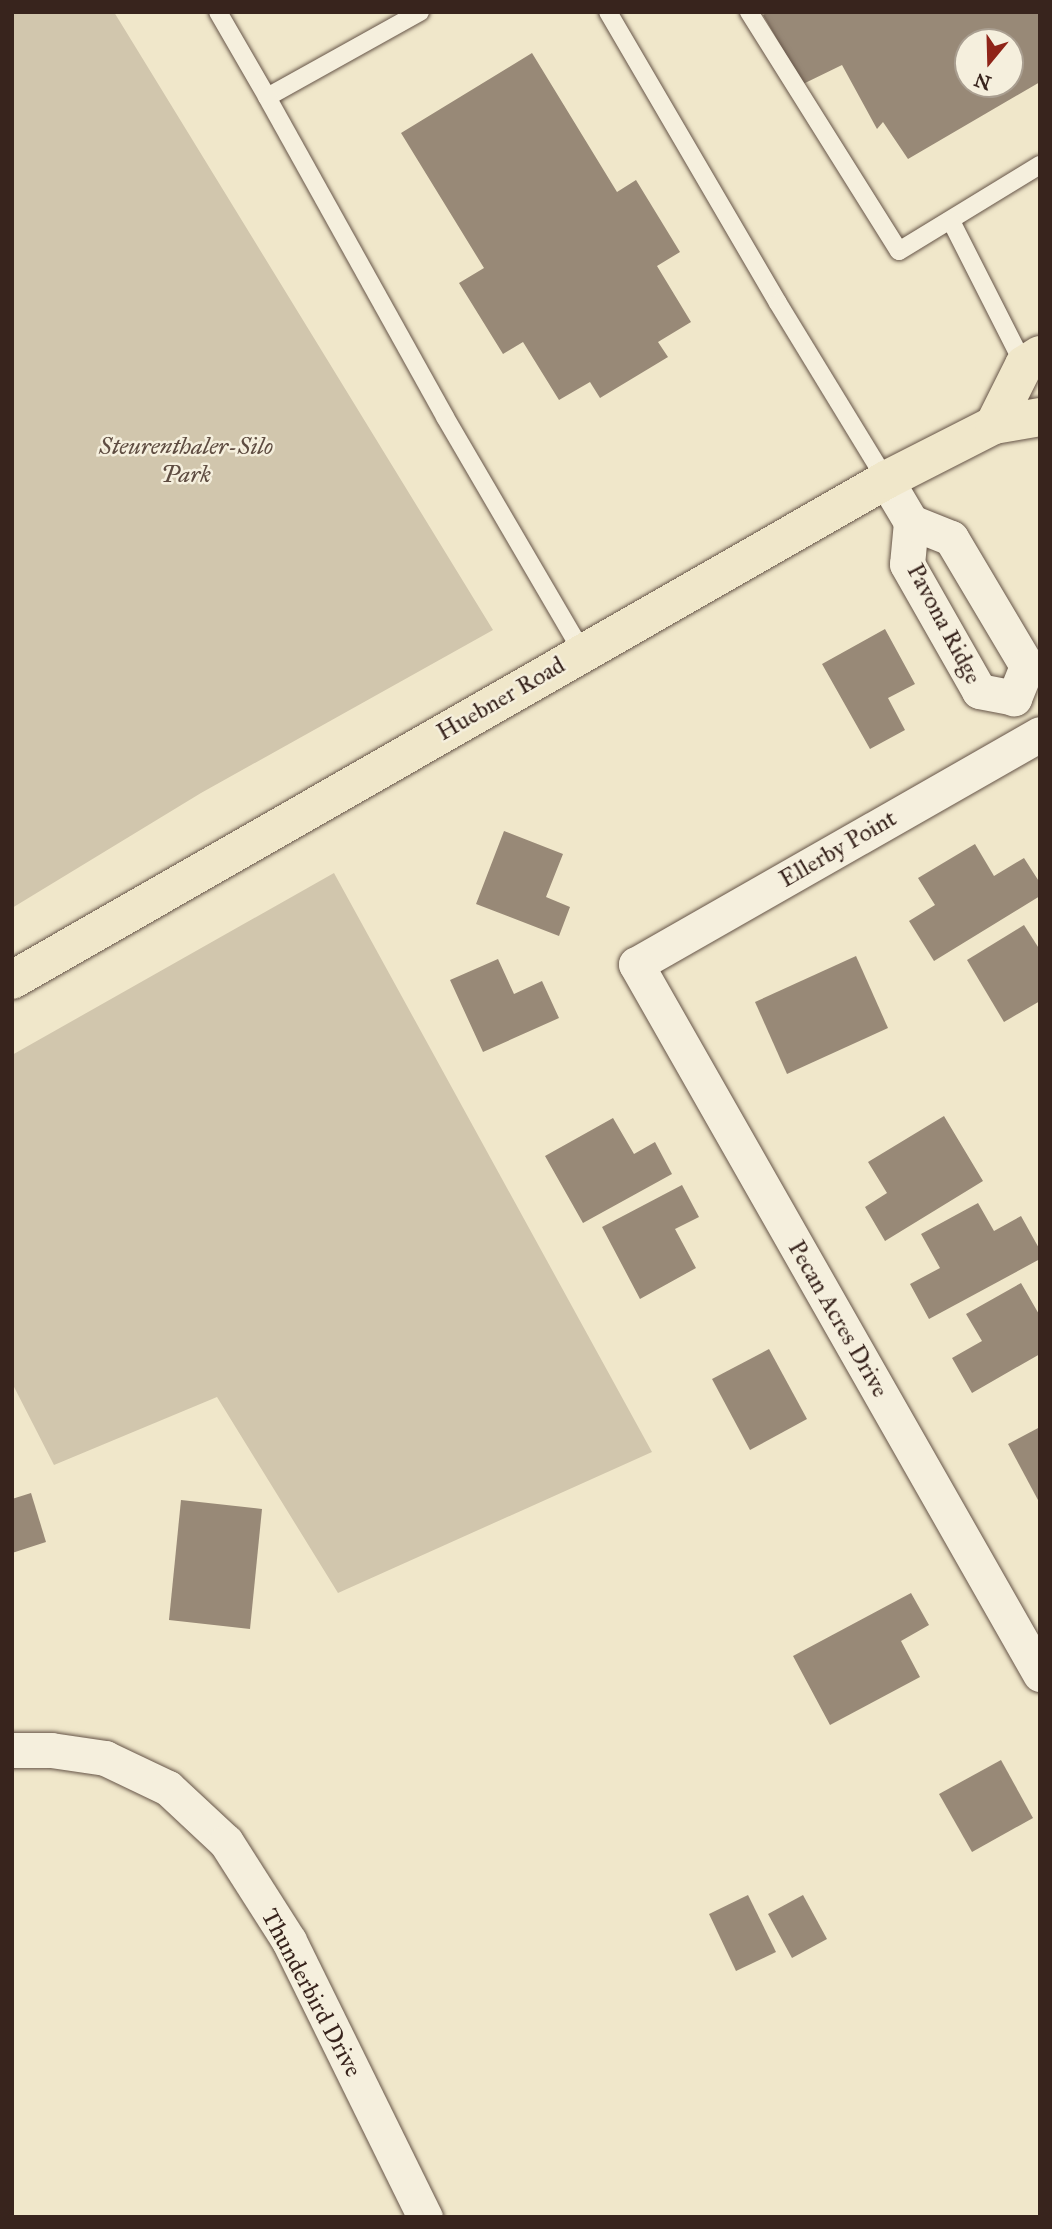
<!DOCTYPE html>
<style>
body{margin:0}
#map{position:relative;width:1052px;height:2229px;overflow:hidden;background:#f0e7ca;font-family:"IM FELL Great Primer",serif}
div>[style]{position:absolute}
.green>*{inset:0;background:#d1c6ad}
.building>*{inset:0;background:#988977}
.roads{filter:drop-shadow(0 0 2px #665548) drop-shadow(0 0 2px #665548)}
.service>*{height:18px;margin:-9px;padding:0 9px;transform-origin:9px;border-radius:9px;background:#f5efdd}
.minor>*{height:35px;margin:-17.5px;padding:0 17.5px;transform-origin:17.5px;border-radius:17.5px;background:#f5efdd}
.primary>*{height:38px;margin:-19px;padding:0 19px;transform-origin:19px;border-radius:19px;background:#f0e7ca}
span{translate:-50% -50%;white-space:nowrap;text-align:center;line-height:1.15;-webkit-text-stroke:5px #f5efdd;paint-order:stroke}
.park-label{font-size:24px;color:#5e4c41;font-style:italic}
.street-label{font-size:24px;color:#38241d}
.frame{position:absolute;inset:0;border:14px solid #38241d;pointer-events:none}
.north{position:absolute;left:954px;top:28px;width:70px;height:70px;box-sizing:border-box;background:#f5efdd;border:2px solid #a99e90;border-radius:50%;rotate:199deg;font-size:19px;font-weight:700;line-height:28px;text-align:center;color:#38241d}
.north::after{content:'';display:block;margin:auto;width:24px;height:32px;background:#8f2418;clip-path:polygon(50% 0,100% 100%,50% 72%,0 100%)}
</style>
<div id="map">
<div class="green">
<i style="clip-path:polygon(12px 12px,114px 12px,493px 630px,201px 793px,12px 908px)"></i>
<i style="clip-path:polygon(334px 873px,652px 1452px,338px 1593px,217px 1397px,54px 1465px,12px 1383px,12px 1055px)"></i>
</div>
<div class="building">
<i style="clip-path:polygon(evenodd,768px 12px,1040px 12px,1040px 82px,908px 159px,883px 122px,877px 129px,842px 65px,803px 84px,763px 15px,768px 12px,968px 42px,1010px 42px,1010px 84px,968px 84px,968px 42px)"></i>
<i style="clip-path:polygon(532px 53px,617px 192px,636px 180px,680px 252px,657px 266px,691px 322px,658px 342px,668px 357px,600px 398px,590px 382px,559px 400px,523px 342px,503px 354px,459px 283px,484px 268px,401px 133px)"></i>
<i style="clip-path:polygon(885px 629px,915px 684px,888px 698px,905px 730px,870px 749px,822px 664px)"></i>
<i style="clip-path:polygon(504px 831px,563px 854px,546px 897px,570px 907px,559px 936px,476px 904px)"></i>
<i style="clip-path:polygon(975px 844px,994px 876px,1024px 858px,1040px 883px,1040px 896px,934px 961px,909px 921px,935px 905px,918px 878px)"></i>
<i style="clip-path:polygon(1024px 925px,1040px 950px,1040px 1001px,1004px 1022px,967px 960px)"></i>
<i style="clip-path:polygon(856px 956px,888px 1028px,787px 1074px,755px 1002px)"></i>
<i style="clip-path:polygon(498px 959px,514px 994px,542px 981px,559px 1018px,483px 1052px,450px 980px)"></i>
<i style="clip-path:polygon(944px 1116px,983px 1181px,885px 1241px,865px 1207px,887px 1193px,868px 1162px)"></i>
<i style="clip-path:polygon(613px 1118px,634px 1154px,655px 1142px,672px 1174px,583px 1223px,545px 1156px)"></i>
<i style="clip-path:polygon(682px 1185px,699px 1217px,675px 1229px,696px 1268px,640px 1299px,602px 1227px)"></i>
<i style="clip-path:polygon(978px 1203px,994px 1231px,1021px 1216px,1040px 1250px,1040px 1259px,929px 1319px,910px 1284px,940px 1268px,921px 1234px)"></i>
<i style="clip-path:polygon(1021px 1283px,1040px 1316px,1040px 1354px,972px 1393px,952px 1358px,982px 1341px,966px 1314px)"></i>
<i style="clip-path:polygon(769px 1349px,807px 1419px,750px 1450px,712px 1379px)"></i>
<i style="clip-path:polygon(1040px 1427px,1040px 1499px,1038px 1500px,1008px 1444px)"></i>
<i style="clip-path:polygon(31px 1493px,46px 1542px,12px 1553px,12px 1499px)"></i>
<i style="clip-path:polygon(181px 1500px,262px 1509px,250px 1629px,169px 1620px)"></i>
<i style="clip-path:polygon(911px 1593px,929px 1625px,901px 1641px,920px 1677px,830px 1725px,793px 1656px)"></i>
<i style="clip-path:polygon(1001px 1760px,1033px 1818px,972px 1852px,939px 1794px)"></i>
<i style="clip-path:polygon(748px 1895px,776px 1952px,736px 1971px,709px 1914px)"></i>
<i style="clip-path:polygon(803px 1895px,827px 1939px,792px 1958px,768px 1914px)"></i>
</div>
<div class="roads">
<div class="service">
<i style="left:218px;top:12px;width:98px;rotate:60deg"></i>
<i style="left:420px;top:12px;width:175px;rotate:150.9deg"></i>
<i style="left:267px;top:97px;width:366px;rotate:60.9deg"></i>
<i style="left:445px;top:417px;width:273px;rotate:59.7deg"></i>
<i style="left:608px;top:12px;width:337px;rotate:59.7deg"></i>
<i style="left:778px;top:303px;width:207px;rotate:58.6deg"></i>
<i style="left:749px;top:12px;width:282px;rotate:57.9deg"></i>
<i style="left:899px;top:251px;width:165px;rotate:-31.4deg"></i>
<i style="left:951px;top:221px;width:161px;rotate:63.1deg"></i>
</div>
<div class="minor">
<i style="left:886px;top:480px;width:49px;rotate:59.2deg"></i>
<i style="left:911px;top:522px;width:42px;rotate:95.4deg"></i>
<i style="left:907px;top:564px;width:146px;rotate:60.4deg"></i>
<i style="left:979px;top:691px;width:36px;rotate:11deg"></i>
<i style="left:911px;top:522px;width:43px;rotate:21.8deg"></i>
<i style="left:951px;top:538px;width:149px;rotate:59.3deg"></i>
<i style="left:1027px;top:666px;width:35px;rotate:112deg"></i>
<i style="left:1040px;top:734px;width:465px;rotate:150.3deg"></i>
<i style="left:636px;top:964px;width:817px;rotate:60.36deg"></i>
<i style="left:12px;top:1750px;width:39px"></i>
<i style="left:51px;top:1750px;width:55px;rotate:8.4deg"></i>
<i style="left:105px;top:1758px;width:70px;rotate:25.5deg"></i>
<i style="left:168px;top:1788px;width:79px;rotate:43deg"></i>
<i style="left:226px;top:1842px;width:117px;rotate:57.5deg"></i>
<i style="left:289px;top:1941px;width:308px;rotate:63.8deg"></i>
</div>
<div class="primary">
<i style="left:994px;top:425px;width:67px;rotate:-63.4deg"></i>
<i style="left:1024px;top:365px;width:19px;rotate:-32deg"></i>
<i style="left:12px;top:980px;width:1007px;rotate:-29.77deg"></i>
<i style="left:886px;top:480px;width:121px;rotate:-27deg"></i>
<i style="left:994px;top:425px;width:47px;rotate:-9.9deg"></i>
</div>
</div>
<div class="park-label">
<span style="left:186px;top:461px">Steurenthaler-Silo<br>Park</span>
</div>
<div class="street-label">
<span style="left:944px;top:624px;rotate:62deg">Pavona Ridge</span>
<span style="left:501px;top:699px;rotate:-30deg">Huebner Road</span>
<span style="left:838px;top:849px;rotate:-30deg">Ellerby Point</span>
<span style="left:838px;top:1319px;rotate:60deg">Pecan Acres Drive</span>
<span style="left:311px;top:1993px;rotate:62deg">Thunderbird Drive</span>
</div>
<div class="frame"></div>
<div class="north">N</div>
</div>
